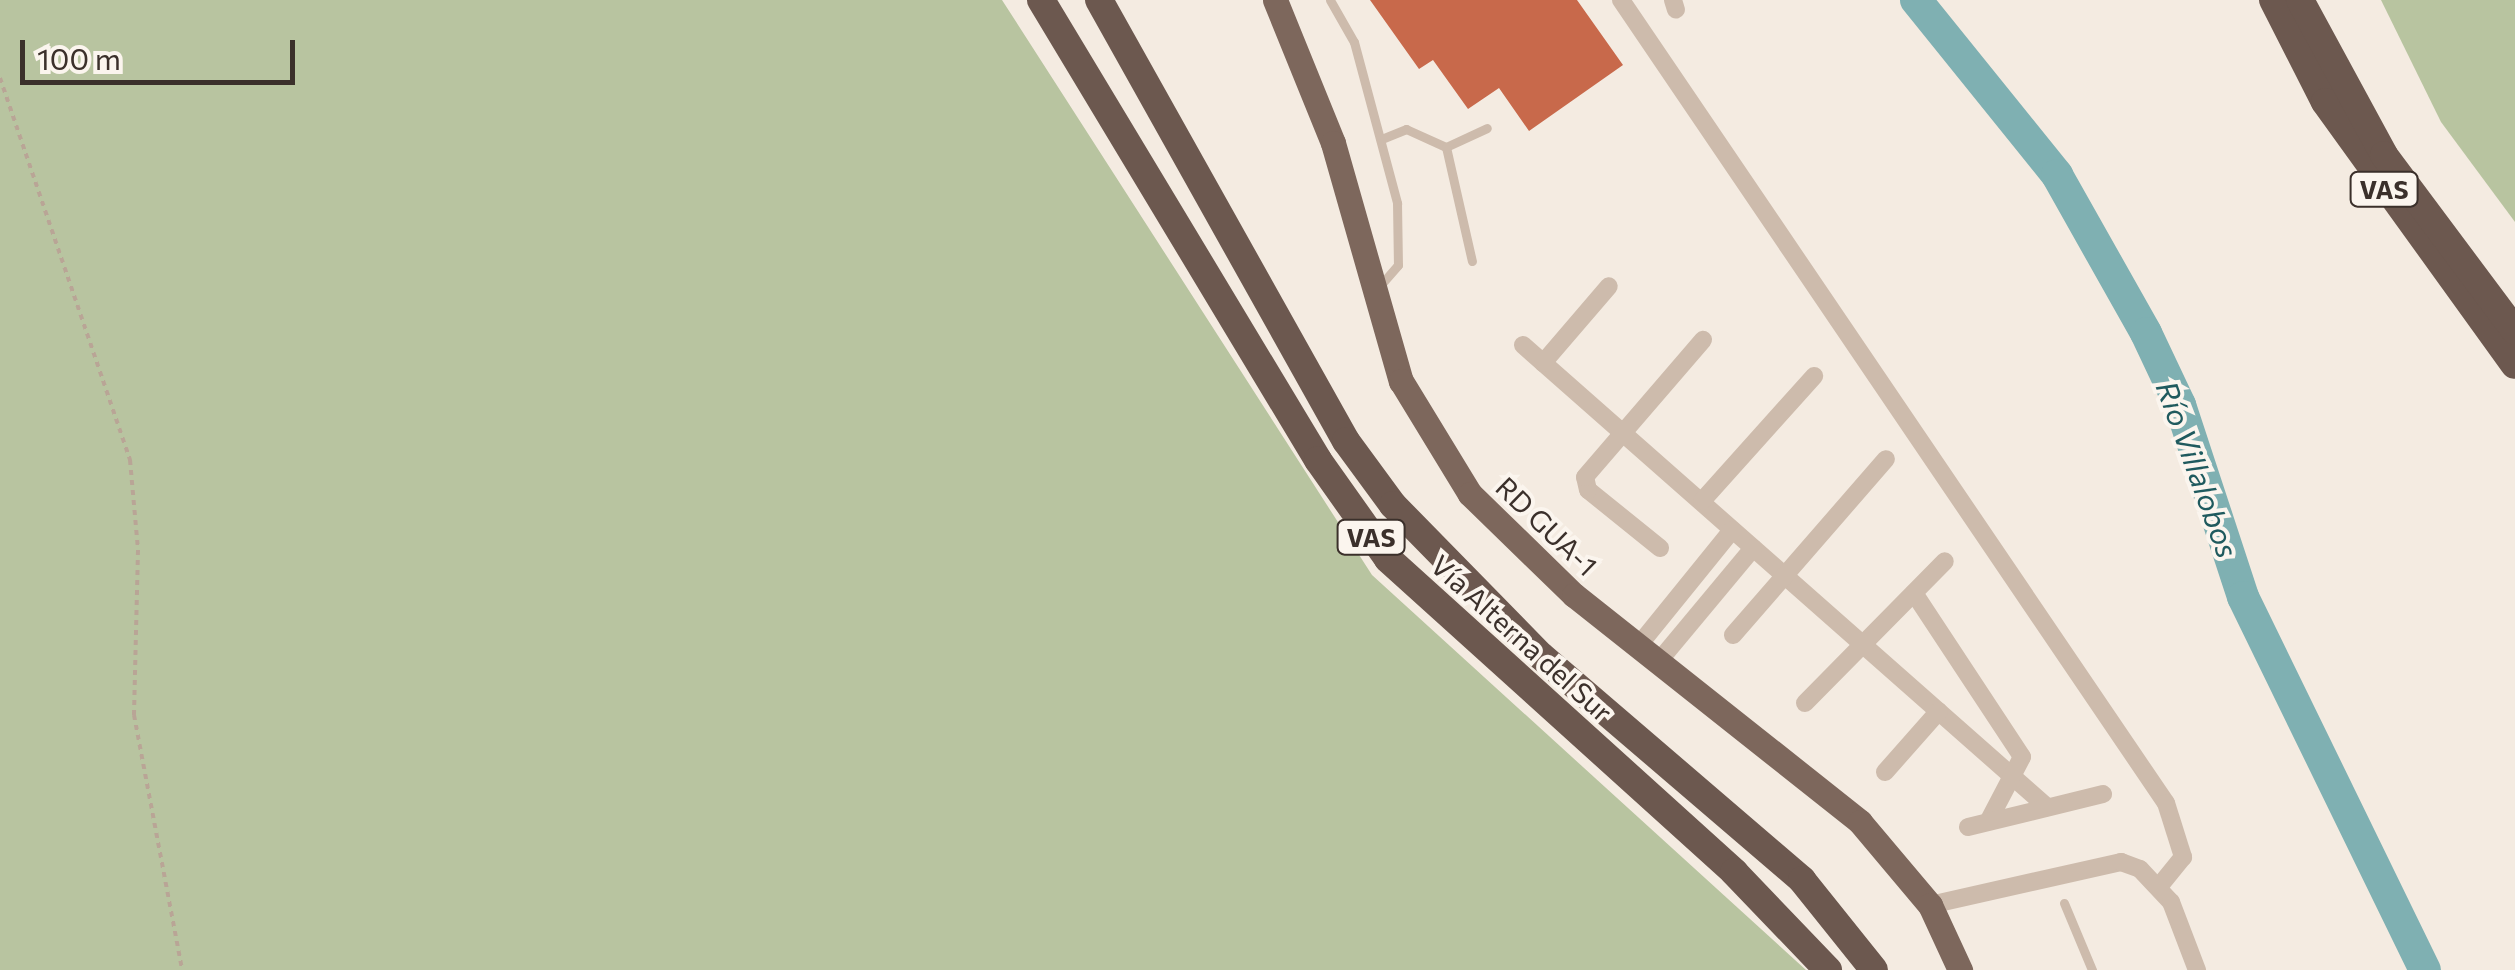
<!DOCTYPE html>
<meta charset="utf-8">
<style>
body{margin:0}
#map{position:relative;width:2515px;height:970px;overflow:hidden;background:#f4ebe1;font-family:Commissioner,sans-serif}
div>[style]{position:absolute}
.green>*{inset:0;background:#b8c4a0}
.river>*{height:32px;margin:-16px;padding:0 16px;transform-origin:16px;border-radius:16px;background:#7fb0b2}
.building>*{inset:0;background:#c8694b}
.path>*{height:4px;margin-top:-2px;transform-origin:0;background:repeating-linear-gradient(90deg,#b9a596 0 5px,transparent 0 10px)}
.service>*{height:9px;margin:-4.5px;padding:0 4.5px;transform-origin:4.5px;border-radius:4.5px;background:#cdbbac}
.minor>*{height:18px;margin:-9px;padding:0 9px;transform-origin:9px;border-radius:9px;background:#cdbbac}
.primary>*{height:25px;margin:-12.5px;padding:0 12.5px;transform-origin:12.5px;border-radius:12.5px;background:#7d675c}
.trunk>*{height:28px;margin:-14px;padding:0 14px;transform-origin:14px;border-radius:14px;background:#6c584f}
span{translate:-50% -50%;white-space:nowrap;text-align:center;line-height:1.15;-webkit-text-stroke:8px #fbf5ee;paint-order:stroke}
.shield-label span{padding:2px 8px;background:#fbf5ee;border:2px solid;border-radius:8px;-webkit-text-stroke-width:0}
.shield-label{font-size:25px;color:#3b302b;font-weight:700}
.street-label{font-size:28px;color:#3b302b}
.water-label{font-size:30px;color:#1f5a5e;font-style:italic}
.scale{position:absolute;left:20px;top:40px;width:275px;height:45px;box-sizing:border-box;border:5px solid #3b302b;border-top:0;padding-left:12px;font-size:30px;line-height:35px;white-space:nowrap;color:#3b302b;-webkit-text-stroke:8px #fbf5ee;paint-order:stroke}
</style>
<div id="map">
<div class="green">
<i style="clip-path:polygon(0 0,1002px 0,1372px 575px,1806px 970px,0 970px)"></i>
<i style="clip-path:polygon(2381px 0,2515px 0,2515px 222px,2441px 122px)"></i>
</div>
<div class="river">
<i style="left:1916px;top:0;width:225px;rotate:51.1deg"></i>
<i style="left:2057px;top:175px;width:181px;rotate:60.6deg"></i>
<i style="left:2146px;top:333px;width:80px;rotate:64.7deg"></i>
<i style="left:2180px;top:405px;width:202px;rotate:71.8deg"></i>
<i style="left:2243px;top:597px;width:415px;rotate:64deg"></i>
</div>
<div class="building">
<i style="clip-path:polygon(1370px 0,1577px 0,1623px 65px,1529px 131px,1499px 88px,1468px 109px,1433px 60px,1419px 69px)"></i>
</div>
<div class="path">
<i style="left:0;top:78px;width:404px;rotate:71.2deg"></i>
<i style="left:130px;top:460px;width:90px;rotate:84.9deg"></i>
<i style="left:138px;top:550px;width:165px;rotate:91.4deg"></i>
<i style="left:134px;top:715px;width:259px;rotate:79.3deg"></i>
</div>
<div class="service">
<i style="left:1330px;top:0;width:48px;rotate:60.3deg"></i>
<i style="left:1354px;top:42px;width:167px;rotate:75deg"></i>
<i style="left:1397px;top:203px;width:62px;rotate:89.1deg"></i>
<i style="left:1398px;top:265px;width:29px;rotate:131deg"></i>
<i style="left:1384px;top:138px;width:24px;rotate:-22deg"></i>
<i style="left:1406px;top:129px;width:44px;rotate:24.2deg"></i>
<i style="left:1446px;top:147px;width:45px;rotate:-24.9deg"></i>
<i style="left:1446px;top:147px;width:117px;rotate:77.2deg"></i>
<i style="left:2064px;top:903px;width:73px;rotate:67.3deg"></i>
</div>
<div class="minor">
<i style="left:1621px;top:0;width:970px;rotate:55.84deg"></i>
<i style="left:2166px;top:803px;width:57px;rotate:72.5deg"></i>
<i style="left:2183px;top:857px;width:38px;rotate:129deg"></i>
<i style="left:1673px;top:0;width:10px;rotate:73deg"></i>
<i style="left:1523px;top:345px;width:699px;rotate:41.4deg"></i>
<i style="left:1543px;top:363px;width:101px;rotate:-49.4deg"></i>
<i style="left:1702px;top:501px;width:168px;rotate:-48.1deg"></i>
<i style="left:1660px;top:548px;width:92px;rotate:-141.1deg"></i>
<i style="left:1588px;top:490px;width:13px;rotate:-103deg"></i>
<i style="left:1585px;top:477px;width:181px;rotate:-49.3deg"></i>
<i style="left:1914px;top:593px;width:196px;rotate:56.6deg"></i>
<i style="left:2022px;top:757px;width:71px;rotate:117.6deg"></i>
<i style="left:1733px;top:635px;width:233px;rotate:-49deg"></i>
<i style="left:1639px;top:645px;width:148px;rotate:-51deg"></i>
<i style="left:1659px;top:661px;width:147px;rotate:-50.2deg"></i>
<i style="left:1805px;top:703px;width:199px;rotate:-45.4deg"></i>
<i style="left:1885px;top:772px;width:81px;rotate:-48.5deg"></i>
<i style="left:1968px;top:827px;width:139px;rotate:-13.7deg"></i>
<i style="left:1930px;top:905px;width:196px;rotate:-12.7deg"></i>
<i style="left:2121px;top:862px;width:20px;rotate:20deg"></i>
<i style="left:2140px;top:869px;width:45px;rotate:46.8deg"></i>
<i style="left:2171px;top:902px;width:73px;rotate:69.1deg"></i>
</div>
<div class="primary">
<i style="left:1275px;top:0;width:154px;rotate:67.9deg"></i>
<i style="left:1333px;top:143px;width:248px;rotate:74.1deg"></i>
<i style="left:1401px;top:381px;width:132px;rotate:58.6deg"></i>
<i style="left:1470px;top:494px;width:145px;rotate:44.2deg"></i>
<i style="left:1574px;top:595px;width:365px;rotate:38.4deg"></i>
<i style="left:1860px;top:822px;width:109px;rotate:49.9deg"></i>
<i style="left:1930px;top:905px;width:72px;rotate:65.2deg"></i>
</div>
<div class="trunk">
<i style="left:1041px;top:0;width:537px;rotate:58.94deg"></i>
<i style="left:1318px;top:460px;width:121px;rotate:54.7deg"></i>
<i style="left:1388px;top:559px;width:467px;rotate:42.1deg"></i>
<i style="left:1734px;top:872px;width:136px;rotate:46.2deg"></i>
<i style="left:1099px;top:0;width:505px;rotate:60.75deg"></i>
<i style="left:1346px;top:441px;width:79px;rotate:53.7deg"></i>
<i style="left:1393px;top:505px;width:211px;rotate:45.6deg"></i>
<i style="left:1541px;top:656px;width:344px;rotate:40.6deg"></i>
<i style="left:1802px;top:880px;width:115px;rotate:51.3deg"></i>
<i style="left:2273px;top:0;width:114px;rotate:63deg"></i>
<i style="left:2325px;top:102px;width:324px;rotate:54.2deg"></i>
<i style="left:2300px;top:0;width:176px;rotate:61.5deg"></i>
<i style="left:2384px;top:155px;width:219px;rotate:53.3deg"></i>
</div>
<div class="shield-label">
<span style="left:2384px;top:189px">VAS</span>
<span style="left:1371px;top:537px">VAS</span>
</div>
<div class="street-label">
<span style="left:1547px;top:526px;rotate:44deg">RD GUA-1</span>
<span style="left:1522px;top:638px;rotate:42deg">Vía Alterna del Sur</span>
</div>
<div class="water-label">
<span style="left:2198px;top:469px;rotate:70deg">Río Villalobos</span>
</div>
<div class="scale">100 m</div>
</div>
